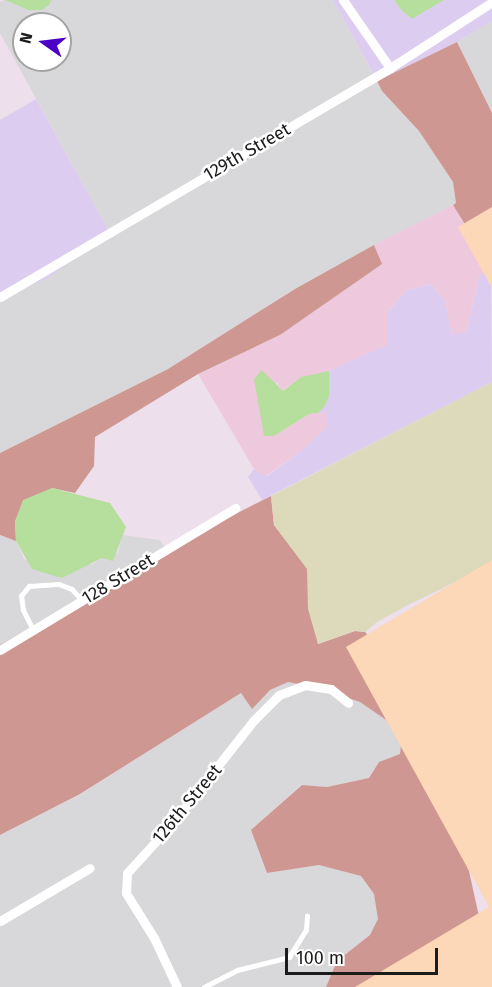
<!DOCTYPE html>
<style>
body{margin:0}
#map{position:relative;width:492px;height:987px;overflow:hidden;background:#eddfec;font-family:"Fira Sans",sans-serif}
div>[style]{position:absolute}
.residential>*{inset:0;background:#d8d7d9}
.commercial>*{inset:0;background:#dccdf0}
.farmland>*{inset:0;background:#eec9dd}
.forest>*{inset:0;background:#cf9791}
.wetland>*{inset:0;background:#dcdabb}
.park>*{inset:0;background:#fcd7b8}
.water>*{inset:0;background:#b6de9c}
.service>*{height:4.5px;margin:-2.25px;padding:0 2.25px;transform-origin:2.25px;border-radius:2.25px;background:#fff}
.minor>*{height:9px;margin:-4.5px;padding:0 4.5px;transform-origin:4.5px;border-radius:4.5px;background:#fff}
span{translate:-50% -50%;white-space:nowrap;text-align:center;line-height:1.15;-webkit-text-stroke:5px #fff;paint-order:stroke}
.street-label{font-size:18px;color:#1b1b1b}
.north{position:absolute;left:12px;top:12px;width:60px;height:60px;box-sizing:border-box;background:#fff;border:2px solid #a4a4a4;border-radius:50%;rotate:284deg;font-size:16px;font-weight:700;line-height:24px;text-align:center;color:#1b1b1b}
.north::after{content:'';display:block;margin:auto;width:21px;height:27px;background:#4c00c5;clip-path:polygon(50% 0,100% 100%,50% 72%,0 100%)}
.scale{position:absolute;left:285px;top:948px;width:153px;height:27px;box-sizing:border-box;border:3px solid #1b1b1b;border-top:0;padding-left:8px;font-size:18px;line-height:21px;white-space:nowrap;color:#1b1b1b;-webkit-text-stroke:4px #fff;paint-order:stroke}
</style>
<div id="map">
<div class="residential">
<i style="clip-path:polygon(evenodd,5px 0,50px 4px,51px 0,333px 0,382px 91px,419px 131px,453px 182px,456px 203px,295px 289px,168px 369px,0 453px,0 301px,110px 233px,0 33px,0 2px,5px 0,24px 24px,60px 24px,60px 60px,24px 60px,24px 24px)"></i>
<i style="clip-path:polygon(492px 21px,492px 113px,457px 42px)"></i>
<i style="clip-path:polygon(0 535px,16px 541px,24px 559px,62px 578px,84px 565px,93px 564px,102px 558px,118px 553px,122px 535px,159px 540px,168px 550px,0 645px)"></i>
<i style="clip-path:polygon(288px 682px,319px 688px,360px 702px,389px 722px,402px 736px,400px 754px,379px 762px,369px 778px,327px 787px,301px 785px,251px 830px,267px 873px,319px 865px,361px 876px,374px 894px,379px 919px,370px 935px,337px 961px,326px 987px,0 987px,0 835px,81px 794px,241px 693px,252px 709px,270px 690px)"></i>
</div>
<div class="commercial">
<i style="clip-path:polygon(333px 0,394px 0,402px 11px,412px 19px,444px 0,492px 0,492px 21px,457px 42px,377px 81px)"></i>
<i style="clip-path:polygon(36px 99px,110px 233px,48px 278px,22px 288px,0 301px,0 120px)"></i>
<i style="clip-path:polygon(491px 267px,492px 382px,262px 500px,248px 477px,254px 469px,267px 476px,301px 451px,326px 412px,318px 413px,325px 406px,329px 396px,329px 371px,340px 365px,407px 290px,431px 284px,445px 301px,452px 334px,467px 331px,479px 276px)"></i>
</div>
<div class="farmland">
<i style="clip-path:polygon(453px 205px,491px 267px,479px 276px,467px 331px,452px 335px,445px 301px,431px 284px,407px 290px,388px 311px,387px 345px,324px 373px,301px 377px,282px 391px,276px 381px,274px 436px,309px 414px,326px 412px,327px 427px,301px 451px,266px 476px,254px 469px,198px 374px,280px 335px,381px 264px,374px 245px)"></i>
</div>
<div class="forest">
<i style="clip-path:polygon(457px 42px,492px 113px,492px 268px,453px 205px,456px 203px,453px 182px,419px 131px,382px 91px,377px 81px)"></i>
<i style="clip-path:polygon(374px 245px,382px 264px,280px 335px,198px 374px,95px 437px,94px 466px,75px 493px,52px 488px,15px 521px,16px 541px,0 535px,0 453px,168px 369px,295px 289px)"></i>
<i style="clip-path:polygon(271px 496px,274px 525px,307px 568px,318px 644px,355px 631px,365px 632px,417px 690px,426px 770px,469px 871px,492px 976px,487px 987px,326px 987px,337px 961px,370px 935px,378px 919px,374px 894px,361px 876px,319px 865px,267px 873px,251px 830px,302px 785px,327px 787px,369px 778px,379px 762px,400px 754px,402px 736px,389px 722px,360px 702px,319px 688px,288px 682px,270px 690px,252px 709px,241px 693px,80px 794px,0 835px,0 645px,194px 535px)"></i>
</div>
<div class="wetland">
<i style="clip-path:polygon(492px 382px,492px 564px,406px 606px,377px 622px,365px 632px,355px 631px,318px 644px,308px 609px,307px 569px,274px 525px,271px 496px)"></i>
</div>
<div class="park">
<i style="clip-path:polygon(492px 207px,492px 288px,458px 227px)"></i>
<i style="clip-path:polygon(492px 560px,492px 987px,355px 987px,489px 907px,346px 647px)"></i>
</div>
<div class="water">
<i style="clip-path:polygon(5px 0,51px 0,50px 4px,42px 10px,29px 10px)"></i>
<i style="clip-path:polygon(394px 0,444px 0,412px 19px,402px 11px)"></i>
<i style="clip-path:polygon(262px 370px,283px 391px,301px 377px,329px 371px,329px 396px,325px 406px,318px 413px,309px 414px,274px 436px,264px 436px,254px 379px)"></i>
<i style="clip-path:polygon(52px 488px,110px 503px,126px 527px,113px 561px,102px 558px,62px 578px,32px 569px,16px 541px,15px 521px,23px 500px)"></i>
</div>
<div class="service">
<i style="left:33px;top:630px;width:22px;rotate:-117deg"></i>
<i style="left:23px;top:610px;width:14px;rotate:-98deg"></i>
<i style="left:21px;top:596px;width:13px;rotate:-51deg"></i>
<i style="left:29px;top:586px;width:30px;rotate:-4deg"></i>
<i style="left:59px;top:584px;width:14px;rotate:21deg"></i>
<i style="left:72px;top:589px;width:15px;rotate:48deg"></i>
<i style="left:204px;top:987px;width:37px;rotate:-27deg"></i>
<i style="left:237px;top:970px;width:54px;rotate:-14deg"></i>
<i style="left:289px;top:957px;width:32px;rotate:-58deg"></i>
<i style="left:306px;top:930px;width:14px;rotate:-86deg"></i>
</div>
<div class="minor">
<i style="left:343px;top:0;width:83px;rotate:55.3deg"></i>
<i style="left:0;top:297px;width:452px;rotate:-30.4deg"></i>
<i style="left:390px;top:68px;width:121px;rotate:-32.9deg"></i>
<i style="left:0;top:650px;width:275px;rotate:-31.1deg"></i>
<i style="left:0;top:921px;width:104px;rotate:-30.5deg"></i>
<i style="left:177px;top:987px;width:54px;rotate:-115.1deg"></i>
<i style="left:154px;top:938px;width:53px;rotate:-121.9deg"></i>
<i style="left:126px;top:893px;width:20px;rotate:-87deg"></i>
<i style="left:127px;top:873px;width:72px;rotate:-47.8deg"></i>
<i style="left:175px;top:820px;width:127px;rotate:-51.7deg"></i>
<i style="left:254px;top:720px;width:35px;rotate:-45deg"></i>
<i style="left:279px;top:695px;width:28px;rotate:-21deg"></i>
<i style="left:305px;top:685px;width:26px;rotate:9deg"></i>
<i style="left:331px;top:689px;width:22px;rotate:39deg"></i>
</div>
<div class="street-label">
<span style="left:247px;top:152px;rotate:-30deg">129th Street</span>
<span style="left:118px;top:579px;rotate:-31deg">128 Street</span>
<span style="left:187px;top:804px;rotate:-50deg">126th Street</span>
</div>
<div class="north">N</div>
<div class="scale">100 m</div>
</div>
